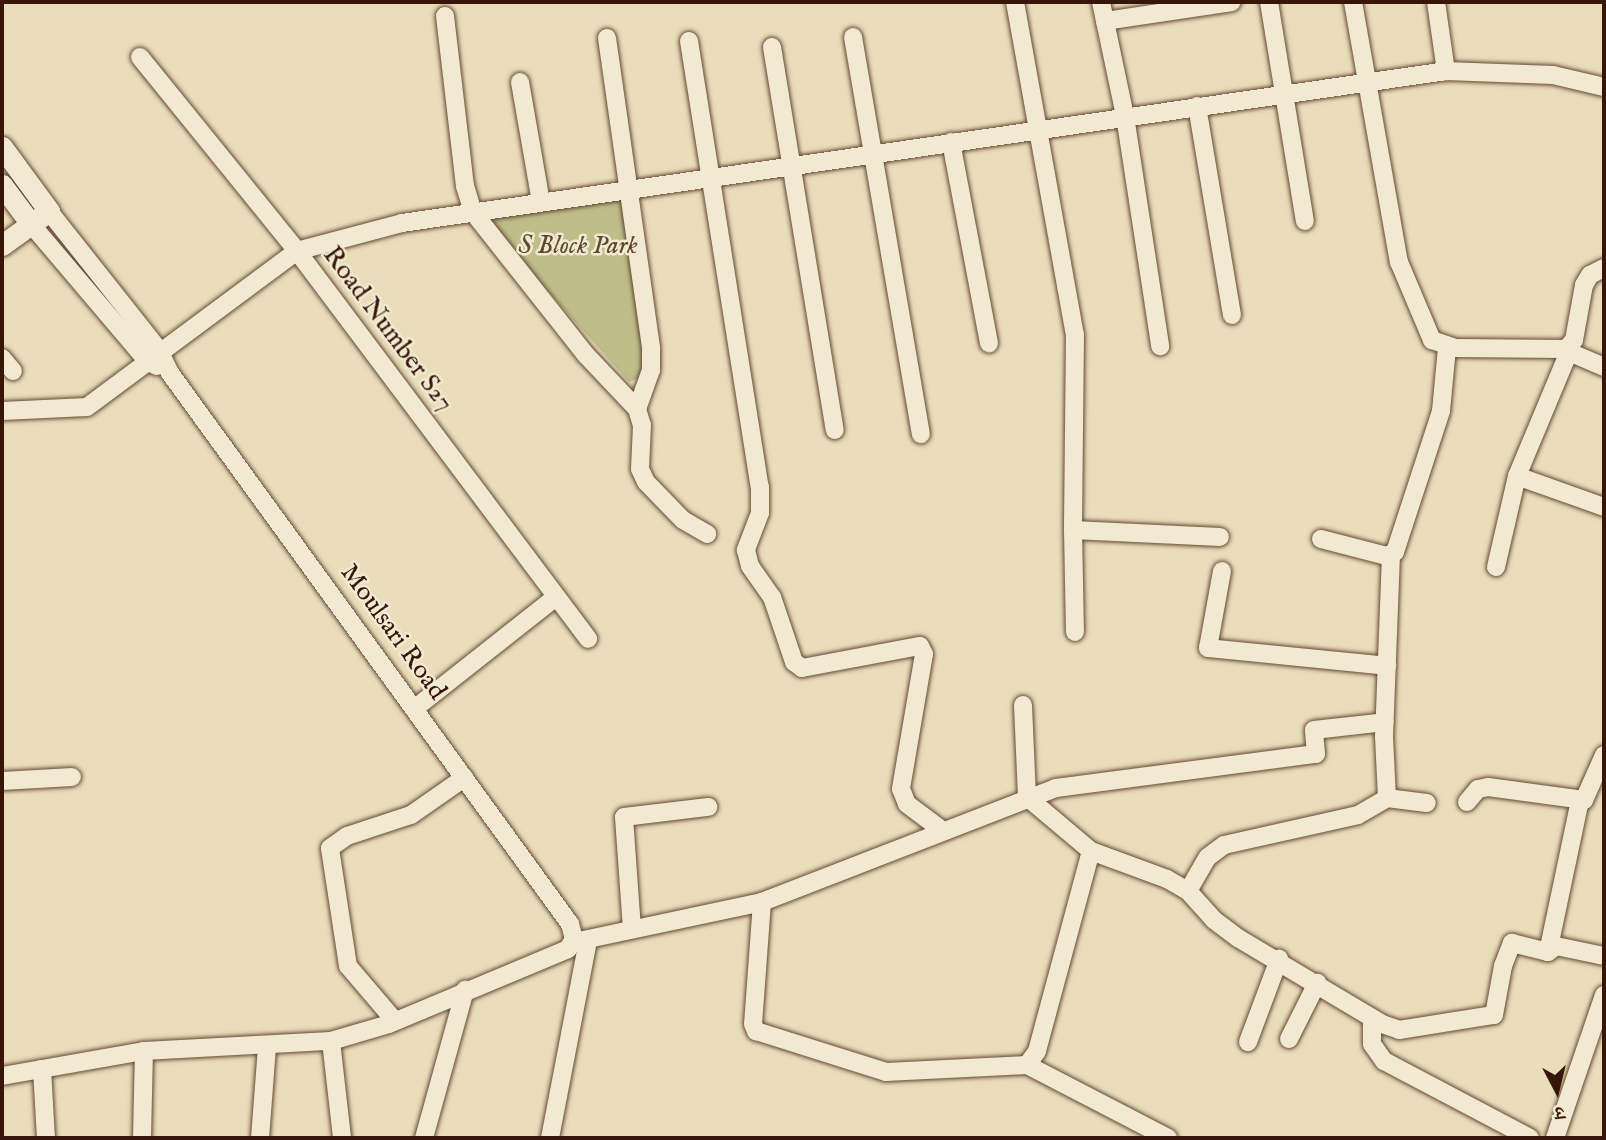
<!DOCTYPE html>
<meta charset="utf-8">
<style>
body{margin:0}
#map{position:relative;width:1606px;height:1140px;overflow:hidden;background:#eaddba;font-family:"IM FELL English","Noto Serif Devanagari",serif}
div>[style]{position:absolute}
.green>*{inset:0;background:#bfbe8a}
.roads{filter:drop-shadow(0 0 2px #644835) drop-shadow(0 0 2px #644835)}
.minor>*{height:18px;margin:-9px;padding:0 9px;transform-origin:9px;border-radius:9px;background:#f1e9d2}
.tertiary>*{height:21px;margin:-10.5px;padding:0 10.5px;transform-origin:10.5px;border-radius:10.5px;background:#f1e9d2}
span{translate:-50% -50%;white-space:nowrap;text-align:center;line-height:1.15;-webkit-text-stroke:5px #f1e9d2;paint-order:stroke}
.park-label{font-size:26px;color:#604830;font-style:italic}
.street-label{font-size:26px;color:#371609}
.frame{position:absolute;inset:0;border:4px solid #371609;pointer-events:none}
.north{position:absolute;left:1522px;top:1056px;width:70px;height:70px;-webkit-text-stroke:5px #f1e9d2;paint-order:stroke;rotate:173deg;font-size:19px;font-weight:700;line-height:28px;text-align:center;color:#371609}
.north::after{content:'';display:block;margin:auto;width:24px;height:32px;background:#371609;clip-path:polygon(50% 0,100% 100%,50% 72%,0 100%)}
</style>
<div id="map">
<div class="green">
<i style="clip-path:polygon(623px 188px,651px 373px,629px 382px,471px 205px)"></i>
</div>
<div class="roads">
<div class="minor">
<i style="left:1015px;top:2px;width:337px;rotate:79.8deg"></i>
<i style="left:1075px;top:334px;width:196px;rotate:90.6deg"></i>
<i style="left:1073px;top:530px;width:147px;rotate:2.7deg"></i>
<i style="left:1101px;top:2px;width:116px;rotate:78.1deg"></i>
<i style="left:1125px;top:116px;width:233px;rotate:81.3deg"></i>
<i style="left:1269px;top:2px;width:222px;rotate:80.7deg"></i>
<i style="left:1353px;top:2px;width:264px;rotate:80deg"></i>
<i style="left:1399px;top:262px;width:85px;rotate:67.1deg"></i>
<i style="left:1432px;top:340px;width:24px;rotate:19deg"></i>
<i style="left:1455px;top:348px;width:111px;rotate:0.5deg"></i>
<i style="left:1566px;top:349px;width:12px;rotate:-48deg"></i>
<i style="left:1574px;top:340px;width:56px;rotate:-79.7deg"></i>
<i style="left:1584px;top:285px;width:12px;rotate:-59deg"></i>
<i style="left:1590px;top:275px;width:16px;rotate:-27deg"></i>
<i style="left:1436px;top:2px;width:70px;rotate:81.8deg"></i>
<i style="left:445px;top:16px;width:171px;rotate:83.3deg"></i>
<i style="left:465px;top:186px;width:27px;rotate:73deg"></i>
<i style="left:473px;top:212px;width:182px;rotate:51.7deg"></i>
<i style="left:586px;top:355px;width:74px;rotate:46.6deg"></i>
<i style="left:637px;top:409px;width:17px;rotate:73deg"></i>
<i style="left:642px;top:425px;width:44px;rotate:92.6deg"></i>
<i style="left:640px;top:469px;width:14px;rotate:65deg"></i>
<i style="left:646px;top:482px;width:53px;rotate:45.8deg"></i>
<i style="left:683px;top:520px;width:28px;rotate:30deg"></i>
<i style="left:1105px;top:21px;width:128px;rotate:-8.5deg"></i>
<i style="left:853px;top:37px;width:403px;rotate:80.3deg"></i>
<i style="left:607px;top:38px;width:314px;rotate:81.9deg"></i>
<i style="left:651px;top:349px;width:21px;rotate:90deg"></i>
<i style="left:651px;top:370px;width:41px;rotate:109.7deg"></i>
<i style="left:689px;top:41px;width:452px;rotate:81deg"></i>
<i style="left:760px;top:487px;width:26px;rotate:90deg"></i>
<i style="left:760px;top:513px;width:40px;rotate:111deg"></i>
<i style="left:746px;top:550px;width:16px;rotate:76deg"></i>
<i style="left:750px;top:566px;width:38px;rotate:55deg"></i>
<i style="left:772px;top:597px;width:69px;rotate:71.3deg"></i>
<i style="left:794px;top:662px;width:10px;rotate:37deg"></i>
<i style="left:802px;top:668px;width:120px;rotate:-10.6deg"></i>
<i style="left:920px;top:646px;width:9px;rotate:63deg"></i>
<i style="left:924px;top:654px;width:137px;rotate:99.7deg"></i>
<i style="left:901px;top:789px;width:16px;rotate:68deg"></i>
<i style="left:907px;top:804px;width:45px;rotate:36.9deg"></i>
<i style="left:772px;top:47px;width:388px;rotate:80.7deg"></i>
<i style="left:140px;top:57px;width:250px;rotate:51deg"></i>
<i style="left:297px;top:251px;width:485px;rotate:53.1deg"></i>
<i style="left:520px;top:82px;width:122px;rotate:80.1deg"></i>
<i style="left:1197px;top:106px;width:212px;rotate:80.5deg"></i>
<i style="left:951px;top:142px;width:205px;rotate:79.3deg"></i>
<i style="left:31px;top:224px;width:180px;rotate:49.7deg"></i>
<i style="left:147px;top:361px;width:11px;rotate:27deg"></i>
<i style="left:1569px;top:352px;width:38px;rotate:23deg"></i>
<i style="left:2px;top:358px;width:17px;rotate:50deg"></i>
<i style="left:2px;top:411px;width:85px;rotate:-2.7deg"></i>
<i style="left:87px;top:407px;width:262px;rotate:-36.6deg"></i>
<i style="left:297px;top:251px;width:109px;rotate:-14.9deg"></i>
<i style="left:402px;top:223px;width:1055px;rotate:-8.28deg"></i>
<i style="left:1446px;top:71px;width:107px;rotate:2.1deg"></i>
<i style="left:1553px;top:75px;width:52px;rotate:13.2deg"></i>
<i style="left:1517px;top:476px;width:92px;rotate:19.6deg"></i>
<i style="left:1073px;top:530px;width:102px;rotate:88.9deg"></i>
<i style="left:1321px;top:539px;width:68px;rotate:14.4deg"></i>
<i style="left:1387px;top:556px;width:9px;rotate:-27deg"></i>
<i style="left:1395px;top:552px;width:148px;rotate:-71.9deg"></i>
<i style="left:1441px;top:411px;width:64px;rotate:-84.6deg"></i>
<i style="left:1496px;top:567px;width:93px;rotate:-77deg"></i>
<i style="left:1517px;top:476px;width:140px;rotate:-67.3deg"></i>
<i style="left:1222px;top:571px;width:78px;rotate:100.3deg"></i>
<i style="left:1208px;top:648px;width:180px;rotate:5.7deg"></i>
<i style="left:414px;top:709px;width:181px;rotate:-38.3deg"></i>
<i style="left:2px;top:781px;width:70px;rotate:-3.3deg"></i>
<i style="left:1387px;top:798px;width:61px;rotate:-92.8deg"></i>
<i style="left:1384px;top:737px;width:183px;rotate:-87.8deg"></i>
<i style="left:1467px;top:802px;width:17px;rotate:-50deg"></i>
<i style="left:1478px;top:789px;width:10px;rotate:-11deg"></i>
<i style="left:1488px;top:787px;width:97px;rotate:7.7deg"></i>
<i style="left:1584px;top:800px;width:49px;rotate:-66deg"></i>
<i style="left:1091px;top:851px;width:81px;rotate:20.2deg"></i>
<i style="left:1167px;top:879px;width:24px;rotate:30deg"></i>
<i style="left:1188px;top:891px;width:39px;rotate:48deg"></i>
<i style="left:1214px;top:920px;width:30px;rotate:37deg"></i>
<i style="left:1238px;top:938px;width:168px;rotate:30.8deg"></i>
<i style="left:1382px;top:1024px;width:18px;rotate:19deg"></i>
<i style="left:1399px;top:1030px;width:96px;rotate:-9deg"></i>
<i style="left:1494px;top:1015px;width:50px;rotate:-79.6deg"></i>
<i style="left:1503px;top:966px;width:25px;rotate:-69deg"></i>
<i style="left:1512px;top:943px;width:37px;rotate:14deg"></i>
<i style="left:1548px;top:952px;width:10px;rotate:-37deg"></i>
<i style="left:1556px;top:946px;width:49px;rotate:11.8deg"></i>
<i style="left:1188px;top:891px;width:39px;rotate:-60deg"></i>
<i style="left:1208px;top:857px;width:20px;rotate:-37deg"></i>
<i style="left:1224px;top:845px;width:137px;rotate:-12.6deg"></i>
<i style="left:1358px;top:815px;width:34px;rotate:-30deg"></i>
<i style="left:1387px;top:798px;width:40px;rotate:7.1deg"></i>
<i style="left:762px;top:902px;width:122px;rotate:94.2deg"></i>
<i style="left:753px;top:1024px;width:8px;rotate:67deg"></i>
<i style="left:756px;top:1031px;width:136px;rotate:17.5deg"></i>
<i style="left:886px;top:1072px;width:141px;rotate:-2.8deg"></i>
<i style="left:1027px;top:1065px;width:17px;rotate:-54deg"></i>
<i style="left:1037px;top:1051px;width:207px;rotate:-74.9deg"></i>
<i style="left:1091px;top:851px;width:84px;rotate:-139.8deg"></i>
<i style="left:1027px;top:797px;width:92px;rotate:-92.5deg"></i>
<i style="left:632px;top:929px;width:112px;rotate:-94.1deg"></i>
<i style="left:624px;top:817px;width:85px;rotate:-6.8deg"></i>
<i style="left:574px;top:942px;width:192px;rotate:-12deg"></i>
<i style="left:762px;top:902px;width:315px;rotate:-21.2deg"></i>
<i style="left:1056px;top:788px;width:262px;rotate:-7.5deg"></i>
<i style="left:1316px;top:754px;width:24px;rotate:-95deg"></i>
<i style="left:1314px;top:730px;width:71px;rotate:-6.4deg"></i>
<i style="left:1548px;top:952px;width:155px;rotate:-78.1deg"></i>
<i style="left:1372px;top:1019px;width:25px;rotate:90deg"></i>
<i style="left:1372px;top:1044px;width:21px;rotate:55deg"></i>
<i style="left:1384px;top:1061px;width:165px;rotate:27.8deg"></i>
<i style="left:395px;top:1021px;width:72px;rotate:-130.5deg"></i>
<i style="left:348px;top:966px;width:119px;rotate:-98.7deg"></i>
<i style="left:330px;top:848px;width:21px;rotate:-35deg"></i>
<i style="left:347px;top:836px;width:67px;rotate:-18.2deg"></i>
<i style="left:411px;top:815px;width:65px;rotate:-34.9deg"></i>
<i style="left:1289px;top:1039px;width:63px;rotate:-63.4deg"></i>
<i style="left:331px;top:1041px;width:98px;rotate:83.5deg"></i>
<i style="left:1248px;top:1042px;width:89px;rotate:-69.5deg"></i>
<i style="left:1027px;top:1065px;width:159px;rotate:27.4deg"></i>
<i style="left:42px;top:1069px;width:69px;rotate:86.7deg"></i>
<i style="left:2px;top:1076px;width:144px;rotate:-10deg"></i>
<i style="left:144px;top:1051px;width:187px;rotate:-3.1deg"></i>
<i style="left:331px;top:1041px;width:60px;rotate:-16.3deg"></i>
<i style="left:389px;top:1024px;width:194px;rotate:-22.7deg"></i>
<i style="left:568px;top:949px;width:12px;rotate:-59deg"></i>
<i style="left:574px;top:939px;width:16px;rotate:-105deg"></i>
<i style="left:570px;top:924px;width:681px;rotate:-125.98deg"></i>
<i style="left:170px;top:373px;width:25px;rotate:-116deg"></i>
<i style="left:159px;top:350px;width:177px;rotate:-128.4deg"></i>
<i style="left:142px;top:1138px;width:87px;rotate:-88.7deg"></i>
<i style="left:260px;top:1138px;width:92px;rotate:-85.6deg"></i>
<i style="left:424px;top:1138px;width:154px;rotate:-74.5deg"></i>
<i style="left:550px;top:1138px;width:202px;rotate:-79.1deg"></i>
<i style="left:1555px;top:1138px;width:151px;rotate:-71.1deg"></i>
</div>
<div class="tertiary">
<i style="left:2px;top:147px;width:79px;rotate:53.7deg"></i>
<i style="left:49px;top:211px;width:58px;rotate:144.1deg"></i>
<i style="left:2px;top:185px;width:49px;rotate:53.4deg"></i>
</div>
</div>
<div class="park-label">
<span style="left:578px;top:246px">S Block Park</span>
</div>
<div class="street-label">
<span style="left:388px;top:329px;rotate:53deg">Road Number S27</span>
<span style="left:393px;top:632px;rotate:54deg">Moulsari Road</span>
</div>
<div class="frame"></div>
<div class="north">उ</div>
</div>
